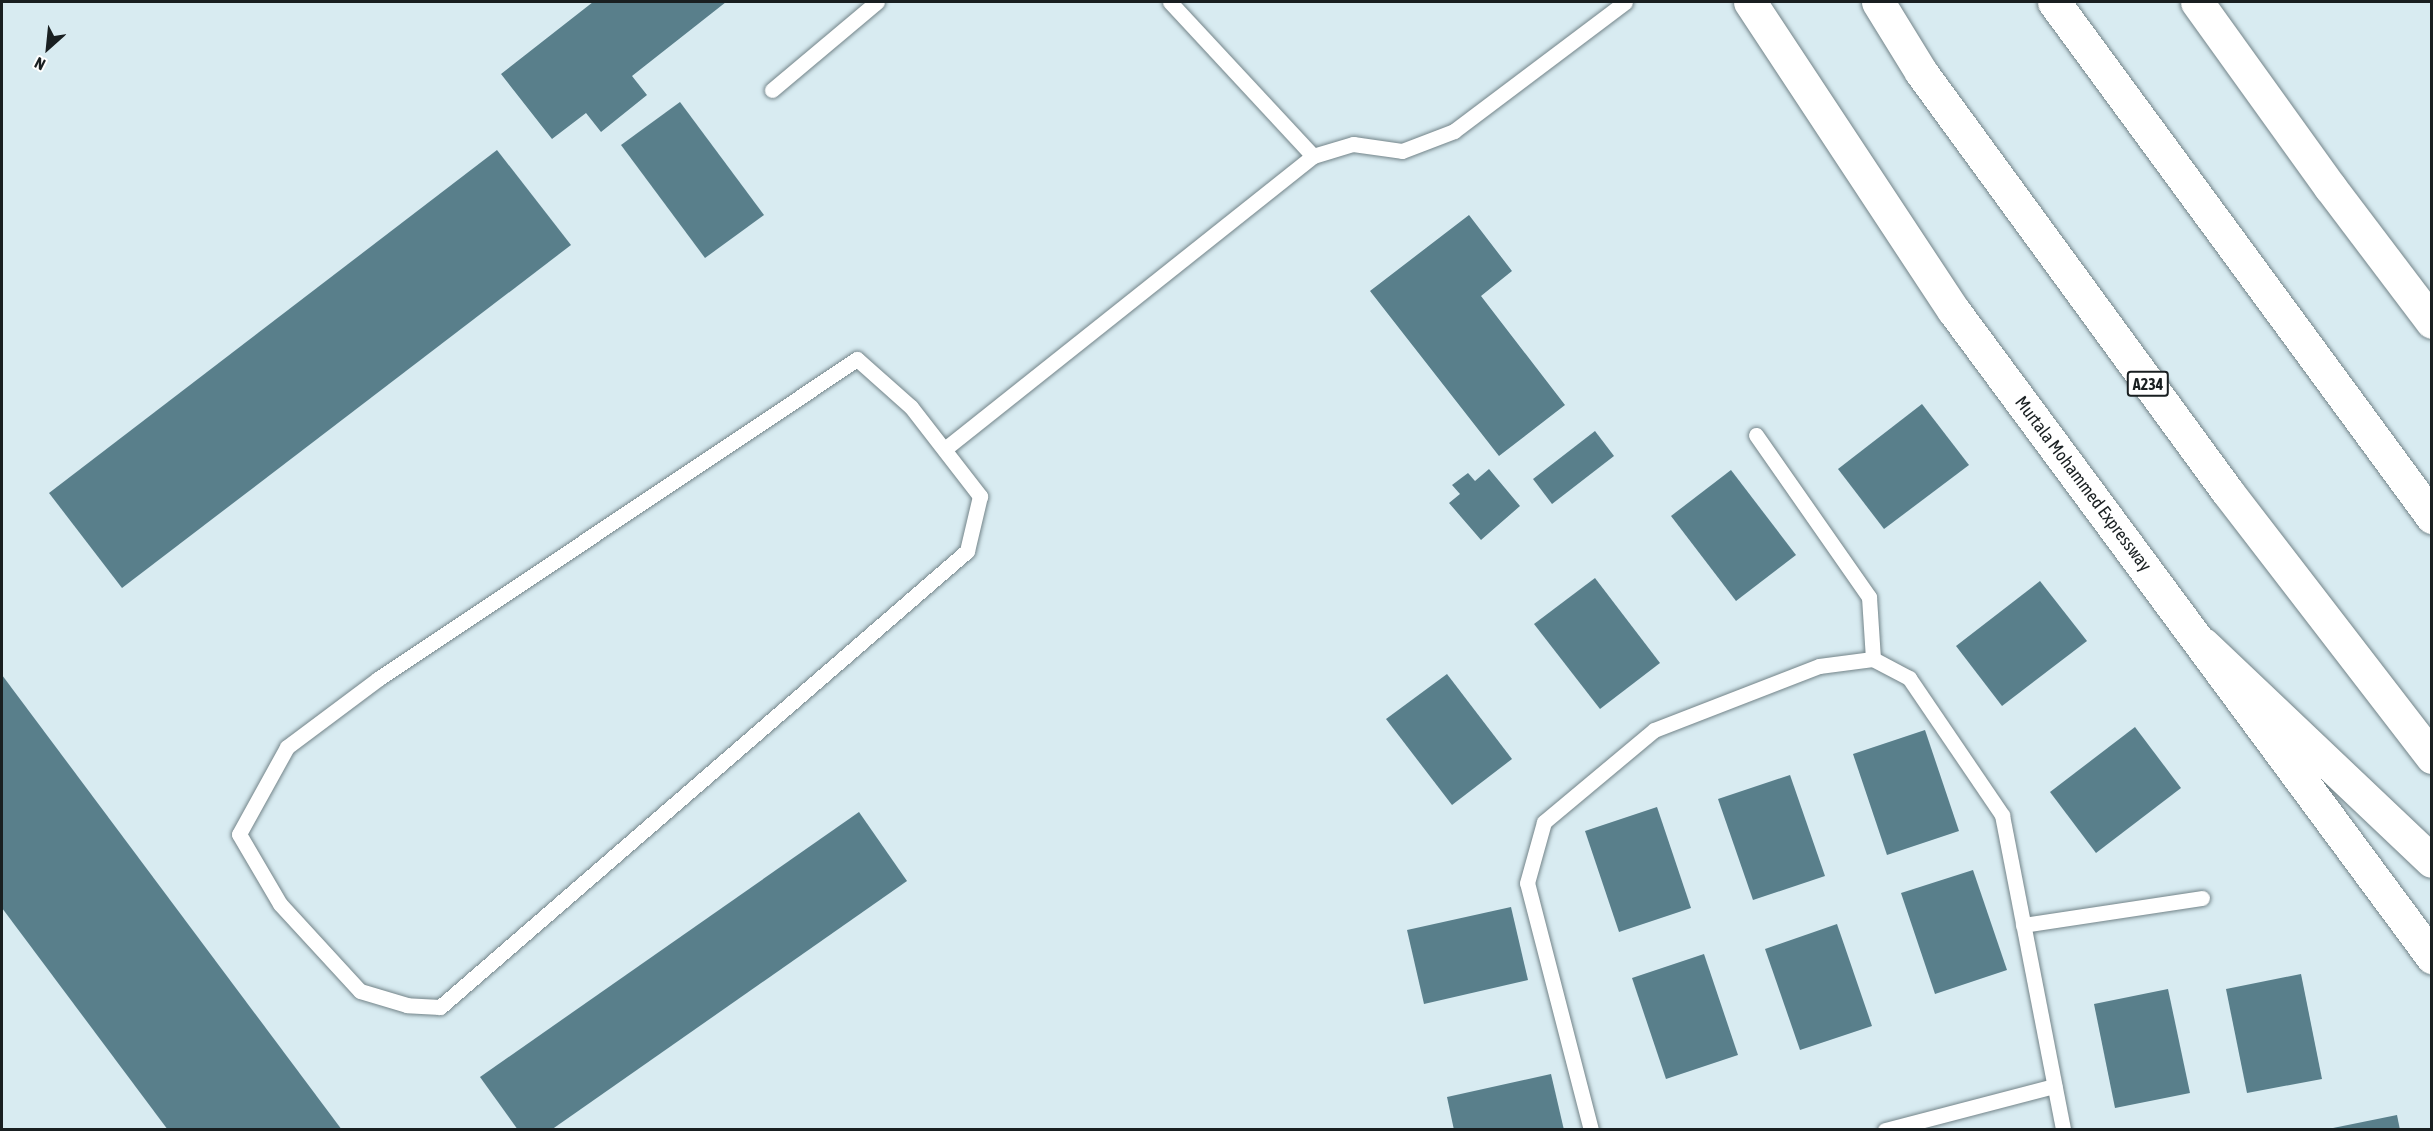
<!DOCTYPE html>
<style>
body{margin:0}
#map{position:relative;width:2433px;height:1131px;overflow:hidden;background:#d8ebf1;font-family:"Asap Condensed",sans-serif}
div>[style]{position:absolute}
.building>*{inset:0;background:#597f8b}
.roads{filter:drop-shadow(0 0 2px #738489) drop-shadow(0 0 2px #738489)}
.service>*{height:15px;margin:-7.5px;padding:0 7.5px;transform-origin:7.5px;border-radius:7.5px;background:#fff}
.trunk>*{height:33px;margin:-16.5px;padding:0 16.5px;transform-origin:16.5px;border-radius:16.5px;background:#fff}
.motorway>*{height:33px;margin:-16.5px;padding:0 16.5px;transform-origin:16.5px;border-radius:16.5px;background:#fff}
span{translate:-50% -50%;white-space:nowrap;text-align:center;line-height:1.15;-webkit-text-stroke:5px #fff;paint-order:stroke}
.shield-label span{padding:2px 4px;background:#fff;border:2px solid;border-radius:4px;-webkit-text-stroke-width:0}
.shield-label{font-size:16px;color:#191f21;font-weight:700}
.street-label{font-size:18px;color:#191f21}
.frame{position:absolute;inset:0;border:3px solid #191f21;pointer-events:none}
.north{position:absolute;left:18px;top:18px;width:60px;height:60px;-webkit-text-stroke:4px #fff;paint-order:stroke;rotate:207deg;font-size:16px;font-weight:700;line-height:24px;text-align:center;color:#191f21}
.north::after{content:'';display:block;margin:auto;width:21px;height:27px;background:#191f21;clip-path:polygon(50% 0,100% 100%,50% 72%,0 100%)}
</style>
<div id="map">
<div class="building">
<i style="clip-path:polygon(593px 2px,726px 2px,632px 76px,647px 95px,601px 132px,586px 113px,552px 139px,501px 74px)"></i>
<i style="clip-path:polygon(680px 102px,764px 215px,705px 258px,621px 145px)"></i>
<i style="clip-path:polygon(497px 150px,571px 245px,122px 588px,49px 493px)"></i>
<i style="clip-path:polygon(1469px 215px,1512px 271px,1481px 296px,1565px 405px,1499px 456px,1370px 291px)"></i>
<i style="clip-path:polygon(1922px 404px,1969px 465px,1884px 529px,1838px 469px)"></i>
<i style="clip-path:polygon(1595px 431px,1614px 456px,1552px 504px,1533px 479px)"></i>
<i style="clip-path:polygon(1489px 469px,1520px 506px,1481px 540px,1449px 503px,1460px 494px,1452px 485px,1468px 473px,1475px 481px)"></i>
<i style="clip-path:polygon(1731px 470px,1796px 555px,1736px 601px,1671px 516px)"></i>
<i style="clip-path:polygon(1595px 578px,1660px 663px,1600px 709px,1534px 624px)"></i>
<i style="clip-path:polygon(2040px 581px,2087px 641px,2002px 706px,1956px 646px)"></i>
<i style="clip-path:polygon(1447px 674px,1512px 759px,1452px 805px,1386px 719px)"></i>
<i style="clip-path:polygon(2px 675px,342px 1130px,168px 1130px,2px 908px)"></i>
<i style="clip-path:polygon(2135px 727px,2181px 788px,2096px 853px,2050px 792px)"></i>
<i style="clip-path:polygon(1925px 730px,1959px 831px,1887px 855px,1853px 754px)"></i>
<i style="clip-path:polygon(1790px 775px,1825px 876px,1753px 900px,1718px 799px)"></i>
<i style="clip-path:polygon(1657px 807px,1691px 908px,1619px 932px,1585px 831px)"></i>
<i style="clip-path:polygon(859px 812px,907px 881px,551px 1130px,518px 1130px,480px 1077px)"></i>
<i style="clip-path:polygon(1973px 870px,2007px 970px,1935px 994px,1901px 893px)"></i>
<i style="clip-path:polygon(1511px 907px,1528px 980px,1424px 1004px,1407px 930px)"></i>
<i style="clip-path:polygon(1837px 924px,1872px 1026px,1800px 1050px,1765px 949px)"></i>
<i style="clip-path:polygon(1704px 954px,1738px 1055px,1666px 1079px,1632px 978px)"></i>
<i style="clip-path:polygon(2301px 974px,2322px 1079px,2247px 1093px,2226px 989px)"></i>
<i style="clip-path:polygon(2168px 989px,2190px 1093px,2115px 1108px,2094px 1004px)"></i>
<i style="clip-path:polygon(1551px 1074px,1564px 1130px,1454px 1130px,1447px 1097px)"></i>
<i style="clip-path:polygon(2397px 1115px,2400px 1130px,2333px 1130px,2333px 1128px)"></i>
</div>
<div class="roads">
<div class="service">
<i style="left:1170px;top:2px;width:210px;rotate:47.1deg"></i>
<i style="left:772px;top:90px;width:137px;rotate:-40deg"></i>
<i style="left:857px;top:359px;width:72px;rotate:41.6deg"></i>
<i style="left:911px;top:407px;width:113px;rotate:52.2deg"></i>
<i style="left:980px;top:496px;width:57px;rotate:103.3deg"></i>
<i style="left:967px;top:551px;width:697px;rotate:139.13deg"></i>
<i style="left:440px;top:1007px;width:33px;rotate:-177deg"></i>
<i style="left:407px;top:1005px;width:49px;rotate:-163.4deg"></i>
<i style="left:360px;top:991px;width:118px;rotate:-132.6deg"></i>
<i style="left:280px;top:904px;width:81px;rotate:-120.4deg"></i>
<i style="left:239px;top:834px;width:99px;rotate:-61.1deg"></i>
<i style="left:287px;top:747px;width:114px;rotate:-36.8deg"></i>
<i style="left:378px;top:679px;width:576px;rotate:-33.75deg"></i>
<i style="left:1756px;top:435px;width:198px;rotate:55.1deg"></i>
<i style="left:1869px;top:597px;width:62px;rotate:86.3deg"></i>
<i style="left:946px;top:448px;width:469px;rotate:-38.5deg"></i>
<i style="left:1313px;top:156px;width:42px;rotate:-16.7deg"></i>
<i style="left:1353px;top:144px;width:49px;rotate:8.1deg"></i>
<i style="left:1402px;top:151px;width:56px;rotate:-21deg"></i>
<i style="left:1454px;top:131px;width:214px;rotate:-37deg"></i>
<i style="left:2023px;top:925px;width:181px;rotate:-8.6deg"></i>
<i style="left:1591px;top:1130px;width:255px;rotate:-104.5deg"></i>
<i style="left:1527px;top:883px;width:63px;rotate:-74.4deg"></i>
<i style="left:1544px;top:822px;width:143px;rotate:-39.9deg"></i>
<i style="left:1654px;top:730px;width:177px;rotate:-21.2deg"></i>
<i style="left:1819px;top:666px;width:54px;rotate:-7.4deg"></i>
<i style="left:1873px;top:659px;width:41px;rotate:27.8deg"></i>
<i style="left:1909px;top:678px;width:166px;rotate:55.8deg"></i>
<i style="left:2002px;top:815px;width:321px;rotate:79deg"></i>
<i style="left:1885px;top:1130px;width:175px;rotate:-14.6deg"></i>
</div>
<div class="trunk">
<i style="left:1750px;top:2px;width:370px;rotate:56.6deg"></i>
<i style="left:1954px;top:311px;width:804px;rotate:53.5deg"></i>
<i style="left:2197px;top:2px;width:228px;rotate:54.3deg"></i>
<i style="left:2330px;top:187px;width:169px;rotate:52.9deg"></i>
</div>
<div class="motorway">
<i style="left:1878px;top:2px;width:82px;rotate:58.4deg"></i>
<i style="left:1921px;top:72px;width:519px;rotate:53.86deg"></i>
<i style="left:2227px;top:491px;width:336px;rotate:52.4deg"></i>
<i style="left:2054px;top:2px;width:639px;rotate:53.72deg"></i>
<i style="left:2203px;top:644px;width:315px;rotate:43.5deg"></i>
</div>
</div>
<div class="shield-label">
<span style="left:2148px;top:384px">A234</span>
</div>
<div class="street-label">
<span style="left:2083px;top:484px;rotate:53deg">Murtala Mohammed Expressway</span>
</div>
<div class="frame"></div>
<div class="north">N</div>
</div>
